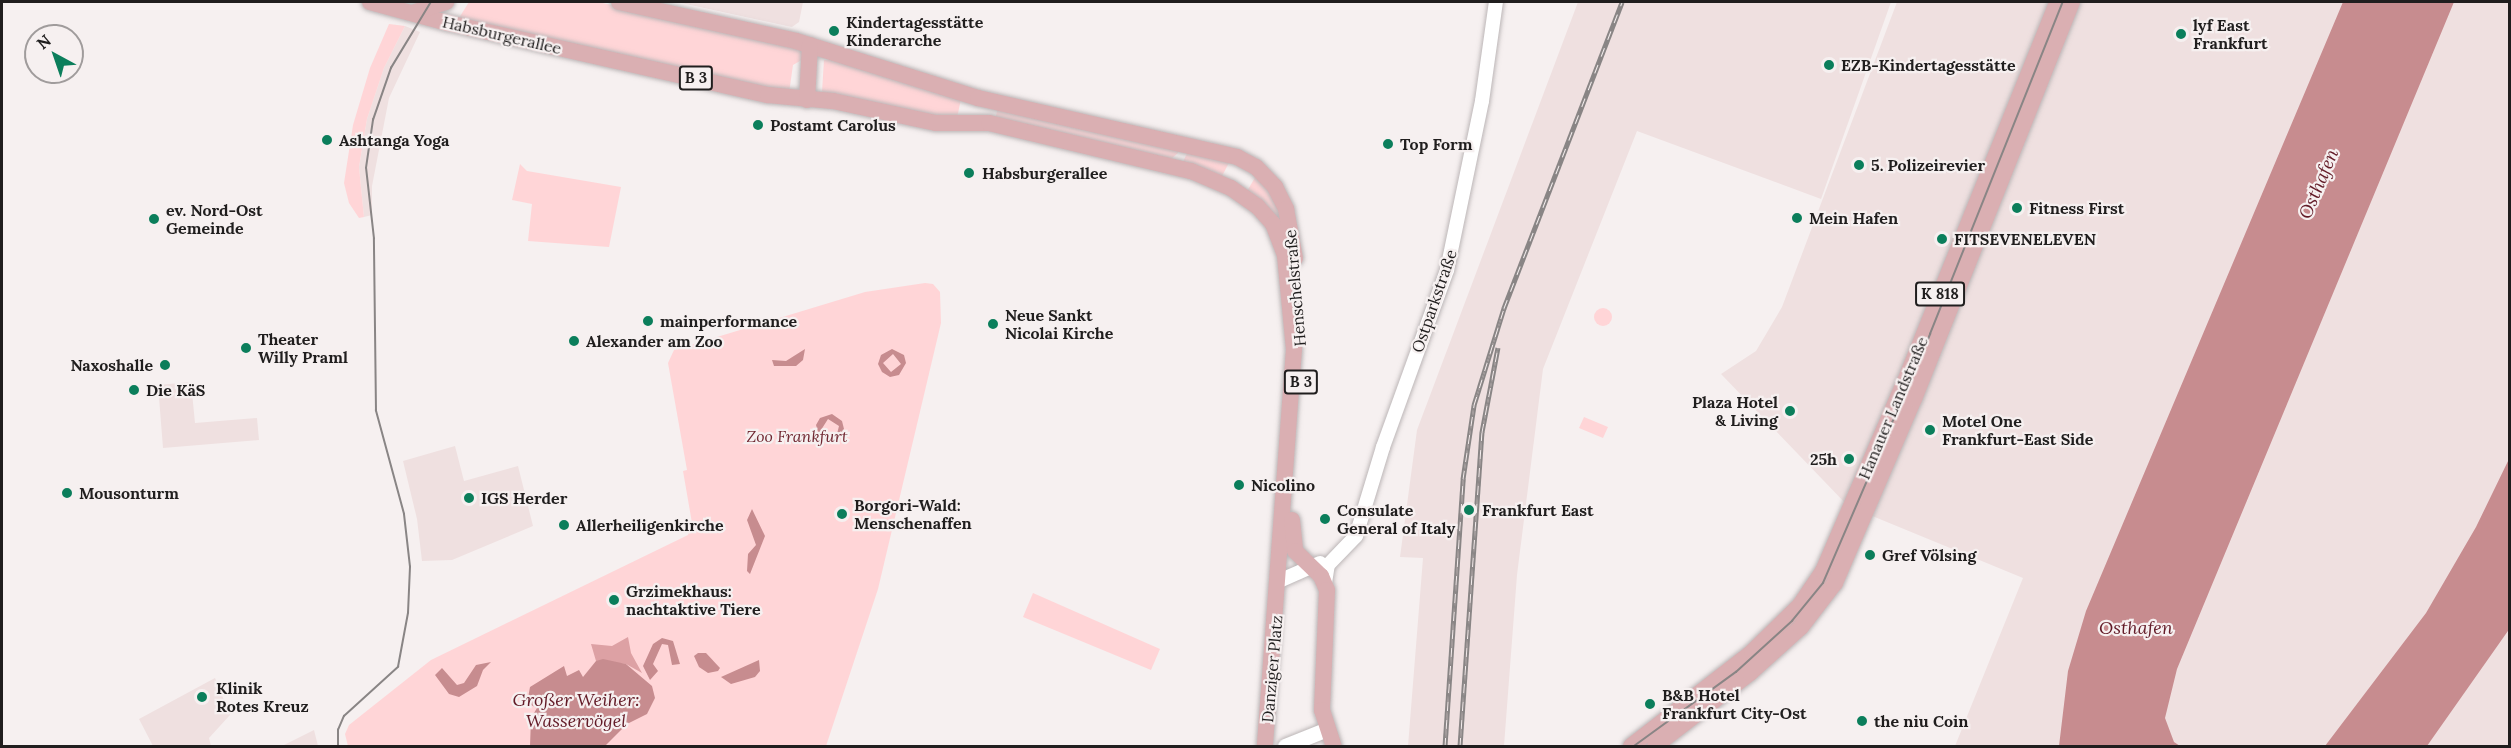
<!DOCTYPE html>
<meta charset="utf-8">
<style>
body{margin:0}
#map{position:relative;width:2511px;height:748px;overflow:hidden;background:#f6f0f0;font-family:Lora,serif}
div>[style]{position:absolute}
.built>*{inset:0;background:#efe0e0}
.green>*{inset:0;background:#ffd5d7}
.round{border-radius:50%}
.forest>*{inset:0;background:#dda1a4}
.water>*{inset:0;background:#c78c8f}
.roads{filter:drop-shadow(0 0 2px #bcb6b7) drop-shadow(0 0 2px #bcb6b7)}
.tertiary>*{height:14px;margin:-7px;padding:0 7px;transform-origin:7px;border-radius:7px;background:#fff}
.secondary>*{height:15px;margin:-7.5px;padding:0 7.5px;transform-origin:7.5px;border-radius:7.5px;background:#fff}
.primary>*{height:16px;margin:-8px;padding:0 8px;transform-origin:8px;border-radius:8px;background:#daafb2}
.tram>*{height:1.5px;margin:-0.75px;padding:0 0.75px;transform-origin:0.75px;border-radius:0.75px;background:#898585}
.rail>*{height:5px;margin-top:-2.5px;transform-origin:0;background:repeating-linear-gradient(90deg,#f6f0f0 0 9px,#898585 0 18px);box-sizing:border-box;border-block:2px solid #898585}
.dots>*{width:16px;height:16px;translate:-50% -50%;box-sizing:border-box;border:3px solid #f6f0f0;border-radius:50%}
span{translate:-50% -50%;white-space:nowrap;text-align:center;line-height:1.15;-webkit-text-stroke:4.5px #f6f0f0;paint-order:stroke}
.shield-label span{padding:2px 4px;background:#f6f0f0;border:2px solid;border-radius:4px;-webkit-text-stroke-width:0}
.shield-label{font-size:15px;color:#201e1e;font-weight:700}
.poi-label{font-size:16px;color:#201e1e;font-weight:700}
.left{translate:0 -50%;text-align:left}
.right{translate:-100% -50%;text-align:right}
.street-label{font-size:16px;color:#201e1e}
.park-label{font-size:16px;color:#702731;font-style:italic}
.water-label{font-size:18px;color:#631b27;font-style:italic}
.frame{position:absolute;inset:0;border:3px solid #201e1e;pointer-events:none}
.north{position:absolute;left:24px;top:24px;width:60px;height:60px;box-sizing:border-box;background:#f6f0f0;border:2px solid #a09c9c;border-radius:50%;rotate:320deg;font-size:16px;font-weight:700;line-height:24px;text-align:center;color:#201e1e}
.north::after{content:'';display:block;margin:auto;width:21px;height:27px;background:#0b7e5b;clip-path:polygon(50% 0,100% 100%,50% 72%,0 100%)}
</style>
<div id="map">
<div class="built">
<i style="clip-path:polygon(677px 2px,803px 2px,799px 22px,792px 27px)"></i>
<i style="clip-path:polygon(1578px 2px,1891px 2px,1821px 199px,1637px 131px,1543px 369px,1517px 575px,1504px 746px,1408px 746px,1423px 558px,1400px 557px,1417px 430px)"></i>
<i style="clip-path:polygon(1897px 2px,2509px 2px,2509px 746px,1955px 746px,2023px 578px,1848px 506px,1721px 374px,1756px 351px,1782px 307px)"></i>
<i style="clip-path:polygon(405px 26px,420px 32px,389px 98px,372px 186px,372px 215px,364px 217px,359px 167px,367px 119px,384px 68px)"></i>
<i style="clip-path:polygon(191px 382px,195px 423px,257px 418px,259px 440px,163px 448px,158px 385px)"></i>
<i style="clip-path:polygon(455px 446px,464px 481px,518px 466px,533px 526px,452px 560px,422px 561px,417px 519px,403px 461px)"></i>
<i style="clip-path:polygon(215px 678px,230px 715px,209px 738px,211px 746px,153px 746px,139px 719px)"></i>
<i style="clip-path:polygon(314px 730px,318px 746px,282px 746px)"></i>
</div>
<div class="green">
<i style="clip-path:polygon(469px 2px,598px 2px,807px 48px,805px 58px,793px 65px,789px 93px,459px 18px)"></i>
<i style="clip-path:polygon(389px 24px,405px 26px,384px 68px,367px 119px,359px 167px,364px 217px,359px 218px,349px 203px,344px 183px,353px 125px,370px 68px)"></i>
<i style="clip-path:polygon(824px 60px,836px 60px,961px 99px,957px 118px,941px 118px,822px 92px)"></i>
<i style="clip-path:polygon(998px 108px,1178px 150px,1178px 153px,1170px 160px,995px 119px)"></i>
<i style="clip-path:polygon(1188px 151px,1231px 159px,1221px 178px,1182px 164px)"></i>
<i style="clip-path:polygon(520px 164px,527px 171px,621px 187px,609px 247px,528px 241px,532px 204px,512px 200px)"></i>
<i style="clip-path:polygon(1257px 174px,1273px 192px,1287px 233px,1246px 193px)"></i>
<i style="clip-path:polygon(925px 283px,933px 284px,940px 292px,941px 323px,878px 589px,826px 746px,348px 746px,345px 734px,349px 725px,431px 660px,688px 535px,692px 523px,683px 471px,687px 470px,668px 363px,674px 350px,865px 292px)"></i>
<i class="round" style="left:1594px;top:308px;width:18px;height:18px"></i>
<i style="clip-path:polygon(1584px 417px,1608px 427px,1603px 438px,1579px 428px)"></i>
<i style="clip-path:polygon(1033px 593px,1160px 649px,1151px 670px,1023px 617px)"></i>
</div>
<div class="forest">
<i style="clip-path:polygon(628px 637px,631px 653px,642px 673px,626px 664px,596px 661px,591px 644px,612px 646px)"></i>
</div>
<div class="water">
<i style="clip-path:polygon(2343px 2px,2454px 2px,2177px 669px,2165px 718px,2174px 742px,2180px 746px,2059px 746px,2068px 671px,2086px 611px)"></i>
<i style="clip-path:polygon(805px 349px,803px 360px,796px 366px,774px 366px,772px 360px,786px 361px)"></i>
<i style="clip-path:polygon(evenodd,892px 349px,904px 355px,906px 363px,899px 375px,890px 377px,882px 372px,878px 364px,881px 355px,892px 349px,893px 354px,901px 364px,891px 372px,883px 363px,893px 354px)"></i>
<i style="clip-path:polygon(evenodd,832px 414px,842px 421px,844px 429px,837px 440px,828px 441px,820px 438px,816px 425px,820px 418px,832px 414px,828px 419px,839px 426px,837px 434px,831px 437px,821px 430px,828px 419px)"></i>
<i style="clip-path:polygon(2509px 459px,2510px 628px,2503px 638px,2427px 746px,2325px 746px,2426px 613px,2476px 527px)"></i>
<i style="clip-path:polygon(752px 509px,765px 536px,750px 574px,747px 571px,748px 554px,756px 545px,747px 520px)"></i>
<i style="clip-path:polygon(662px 638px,673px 641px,680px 664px,672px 665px,668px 645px,662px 644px,653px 664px,658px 671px,650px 680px,643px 666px,653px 644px)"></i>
<i style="clip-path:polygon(698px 653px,706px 653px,720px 668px,718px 671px,708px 673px,699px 667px,694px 656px)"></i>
<i style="clip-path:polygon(603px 659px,626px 664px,652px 686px,655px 698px,647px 714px,627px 724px,605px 746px,530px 746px,531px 718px,537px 708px,527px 703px,530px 687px,564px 666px,567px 676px,579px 670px,583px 677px,596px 661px)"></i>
<i style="clip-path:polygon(759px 660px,760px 671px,755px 677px,731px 684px,721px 677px)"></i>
<i style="clip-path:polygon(491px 662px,483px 670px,477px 686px,459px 697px,449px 694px,435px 675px,442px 668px,457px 685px,464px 683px,476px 665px)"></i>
</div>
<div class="roads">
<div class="tertiary">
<i style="left:1279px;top:581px;width:45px;rotate:-23.7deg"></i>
<i style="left:1325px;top:583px;width:18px;rotate:-81deg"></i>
<i style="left:1328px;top:565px;width:40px;rotate:-46deg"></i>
<i style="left:1356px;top:536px;width:93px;rotate:-73.1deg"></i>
<i style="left:1383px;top:447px;width:188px;rotate:-70.1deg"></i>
<i style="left:1447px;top:270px;width:173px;rotate:-78.3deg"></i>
<i style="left:1482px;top:101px;width:100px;rotate:-82deg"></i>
</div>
<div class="secondary">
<i style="left:1285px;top:746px;width:45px;rotate:-22deg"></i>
</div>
<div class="primary">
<i style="left:370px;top:2px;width:81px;rotate:15.1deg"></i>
<i style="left:448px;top:23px;width:328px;rotate:12.7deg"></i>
<i style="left:768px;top:95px;width:65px;rotate:5.3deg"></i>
<i style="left:833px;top:101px;width:105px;rotate:12.1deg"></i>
<i style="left:936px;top:123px;width:53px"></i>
<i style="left:989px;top:123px;width:208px;rotate:13.4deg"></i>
<i style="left:1191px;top:171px;width:43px;rotate:23deg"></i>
<i style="left:1231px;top:188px;width:32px;rotate:35deg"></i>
<i style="left:1257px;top:206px;width:24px;rotate:48deg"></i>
<i style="left:1273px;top:224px;width:34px;rotate:69deg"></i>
<i style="left:1285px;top:256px;width:93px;rotate:84.5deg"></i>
<i style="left:1294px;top:349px;width:398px;rotate:94.2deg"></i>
<i style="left:619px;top:2px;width:181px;rotate:12.4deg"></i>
<i style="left:796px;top:41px;width:191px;rotate:17.4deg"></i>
<i style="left:978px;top:98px;width:266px;rotate:12.8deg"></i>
<i style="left:1237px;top:157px;width:21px;rotate:28deg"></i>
<i style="left:1256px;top:167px;width:28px;rotate:46deg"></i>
<i style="left:1275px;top:187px;width:25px;rotate:63deg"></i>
<i style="left:1286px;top:209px;width:50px;rotate:79.6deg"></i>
<i style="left:412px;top:13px;width:36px;rotate:-18deg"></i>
<i style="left:807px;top:100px;width:55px;rotate:-86.9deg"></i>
<i style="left:1292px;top:520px;width:31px;rotate:84deg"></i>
<i style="left:1295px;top:551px;width:36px;rotate:44deg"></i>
<i style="left:1321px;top:576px;width:15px;rotate:67deg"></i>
<i style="left:1327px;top:590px;width:120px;rotate:92.4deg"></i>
<i style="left:1322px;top:710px;width:38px;rotate:72deg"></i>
<i style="left:1631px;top:746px;width:153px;rotate:-37.8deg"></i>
<i style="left:1752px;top:652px;width:67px;rotate:-44.4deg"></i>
<i style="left:1800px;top:605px;width:41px;rotate:-55.9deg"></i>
<i style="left:1823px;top:571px;width:207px;rotate:-66.7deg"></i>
<i style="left:1905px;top:381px;width:408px;rotate:-68.1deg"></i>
<i style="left:1655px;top:746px;width:120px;rotate:-37.5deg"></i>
<i style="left:1750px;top:673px;width:69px;rotate:-42deg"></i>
<i style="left:1801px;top:627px;width:56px;rotate:-52.3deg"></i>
<i style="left:1835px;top:583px;width:200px;rotate:-66.8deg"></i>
<i style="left:1914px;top:399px;width:427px;rotate:-68.3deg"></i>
</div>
</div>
<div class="tram">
<i style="left:338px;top:746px;width:16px;rotate:-90deg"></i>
<i style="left:338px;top:730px;width:15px;rotate:-67deg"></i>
<i style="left:344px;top:716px;width:73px;rotate:-42.2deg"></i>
<i style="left:398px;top:667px;width:55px;rotate:-79.5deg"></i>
<i style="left:408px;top:613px;width:46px;rotate:-87.5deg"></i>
<i style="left:410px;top:567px;width:53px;rotate:-96.5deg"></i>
<i style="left:404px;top:514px;width:107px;rotate:-105.2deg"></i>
<i style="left:376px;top:411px;width:172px;rotate:-90.7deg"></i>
<i style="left:374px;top:239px;width:71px;rotate:-96.4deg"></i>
<i style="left:366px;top:168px;width:49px;rotate:-81.7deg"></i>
<i style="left:373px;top:120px;width:55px;rotate:-70.9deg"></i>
<i style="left:391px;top:68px;width:77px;rotate:-58.8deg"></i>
<i style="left:1634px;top:746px;width:126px;rotate:-36deg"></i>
<i style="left:1736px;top:672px;width:76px;rotate:-42.3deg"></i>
<i style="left:1792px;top:621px;width:49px;rotate:-50.8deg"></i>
<i style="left:1823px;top:583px;width:271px;rotate:-66.7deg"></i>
<i style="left:1930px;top:334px;width:358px;rotate:-68.2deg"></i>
</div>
<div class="rail">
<i style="left:1445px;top:746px;width:268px;rotate:-86.1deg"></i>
<i style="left:1463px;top:479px;width:75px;rotate:-81.5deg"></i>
<i style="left:1474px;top:405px;width:102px;rotate:-72.8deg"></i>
<i style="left:1504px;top:308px;width:328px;rotate:-68.9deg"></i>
<i style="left:1460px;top:746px;width:315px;rotate:-86deg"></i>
<i style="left:1482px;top:432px;width:86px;rotate:-79.3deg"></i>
</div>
<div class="dots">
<i style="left:834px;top:31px;background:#0b7e5b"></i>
<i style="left:2181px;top:34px;background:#0b7e5b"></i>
<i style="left:1829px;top:65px;background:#0b7e5b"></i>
<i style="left:758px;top:125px;background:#0b7e5b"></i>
<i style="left:327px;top:140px;background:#0b7e5b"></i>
<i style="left:1388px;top:144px;background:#0b7e5b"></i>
<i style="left:1859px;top:165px;background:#0b7e5b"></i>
<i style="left:969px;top:173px;background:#0b7e5b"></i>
<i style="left:2017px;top:208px;background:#0b7e5b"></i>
<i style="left:1797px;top:218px;background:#0b7e5b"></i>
<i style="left:154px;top:219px;background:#0b7e5b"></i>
<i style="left:1942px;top:239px;background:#0b7e5b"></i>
<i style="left:648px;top:321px;background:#0b7e5b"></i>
<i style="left:993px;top:324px;background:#0b7e5b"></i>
<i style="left:574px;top:341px;background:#0b7e5b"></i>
<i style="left:246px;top:348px;background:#0b7e5b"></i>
<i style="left:165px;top:365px;background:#0b7e5b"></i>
<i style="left:134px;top:390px;background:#0b7e5b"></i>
<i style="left:1790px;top:411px;background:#0b7e5b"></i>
<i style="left:1930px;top:430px;background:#0b7e5b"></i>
<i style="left:1849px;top:459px;background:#0b7e5b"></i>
<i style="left:1239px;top:485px;background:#0b7e5b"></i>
<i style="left:67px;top:493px;background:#0b7e5b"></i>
<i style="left:469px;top:498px;background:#0b7e5b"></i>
<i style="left:1469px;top:510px;background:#0b7e5b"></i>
<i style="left:842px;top:514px;background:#0b7e5b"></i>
<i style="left:1325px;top:519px;background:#0b7e5b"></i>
<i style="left:564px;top:525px;background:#0b7e5b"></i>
<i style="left:1870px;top:555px;background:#0b7e5b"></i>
<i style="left:614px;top:600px;background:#0b7e5b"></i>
<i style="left:202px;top:697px;background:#0b7e5b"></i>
<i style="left:1650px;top:704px;background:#0b7e5b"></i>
<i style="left:1862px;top:721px;background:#0b7e5b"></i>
</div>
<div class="shield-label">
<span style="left:696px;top:78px">B 3</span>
<span style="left:1940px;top:294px">K 818</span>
<span style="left:1301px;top:382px">B 3</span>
</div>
<div class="poi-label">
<span class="left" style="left:846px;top:31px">Kindertagesstätte<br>Kinderarche</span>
<span class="left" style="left:2193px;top:34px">lyf East<br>Frankfurt</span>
<span class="left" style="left:1841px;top:65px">EZB-Kindertagesstätte</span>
<span class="left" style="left:770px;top:125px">Postamt Carolus</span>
<span class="left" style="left:339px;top:140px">Ashtanga Yoga</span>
<span class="left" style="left:1400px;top:144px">Top Form</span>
<span class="left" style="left:1871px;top:165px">5. Polizeirevier</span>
<span class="left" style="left:982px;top:173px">Habsburgerallee</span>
<span class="left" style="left:2029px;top:208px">Fitness First</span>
<span class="left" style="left:166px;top:219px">ev. Nord-Ost<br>Gemeinde</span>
<span class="left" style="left:1809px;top:218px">Mein Hafen</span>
<span class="left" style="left:1954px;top:239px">FITSEVENELEVEN</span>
<span class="left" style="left:1005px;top:324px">Neue Sankt<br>Nicolai Kirche</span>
<span class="left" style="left:660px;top:321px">mainperformance</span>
<span class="left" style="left:258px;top:348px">Theater<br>Willy Praml</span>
<span class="left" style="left:586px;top:341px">Alexander am Zoo</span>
<span class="right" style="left:153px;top:365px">Naxoshalle</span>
<span class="left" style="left:146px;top:390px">Die KäS</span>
<span class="right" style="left:1778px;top:411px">Plaza Hotel<br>&amp; Living</span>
<span class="left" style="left:1942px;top:430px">Motel One<br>Frankfurt-East Side</span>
<span class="right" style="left:1837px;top:459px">25h</span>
<span class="left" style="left:1251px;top:485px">Nicolino</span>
<span class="left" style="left:79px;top:493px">Mousonturm</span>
<span class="left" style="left:481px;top:498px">IGS Herder</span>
<span class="left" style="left:854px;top:514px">Borgori-Wald:<br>Menschenaffen</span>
<span class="left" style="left:1337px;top:519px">Consulate<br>General of Italy</span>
<span class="left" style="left:1482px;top:510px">Frankfurt East</span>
<span class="left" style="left:576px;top:525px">Allerheiligenkirche</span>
<span class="left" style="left:1882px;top:555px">Gref Völsing</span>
<span class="left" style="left:626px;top:600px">Grzimekhaus:<br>nachtaktive Tiere</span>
<span class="left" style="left:216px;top:697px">Klinik<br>Rotes Kreuz</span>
<span class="left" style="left:1662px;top:704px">B&amp;B Hotel<br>Frankfurt City-Ost</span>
<span class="left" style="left:1874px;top:721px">the niu Coin</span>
</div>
<div class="street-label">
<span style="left:502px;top:35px;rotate:13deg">Habsburgerallee</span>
<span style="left:1295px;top:288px;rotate:-95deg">Henschelstraße</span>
<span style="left:1434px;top:301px;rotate:-71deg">Ostparkstraße</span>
<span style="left:1893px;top:408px;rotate:-67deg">Hanauer Landstraße</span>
<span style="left:1272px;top:669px;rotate:-85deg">Danziger Platz</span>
</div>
<div class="park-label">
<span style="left:797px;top:436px">Zoo Frankfurt</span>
</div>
<div class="water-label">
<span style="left:2319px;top:184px;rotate:-67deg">Osthafen</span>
<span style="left:2136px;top:628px">Osthafen</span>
<span style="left:576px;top:711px">Großer Weiher:<br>Wasservögel</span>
</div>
<div class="frame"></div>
<div class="north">N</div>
</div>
